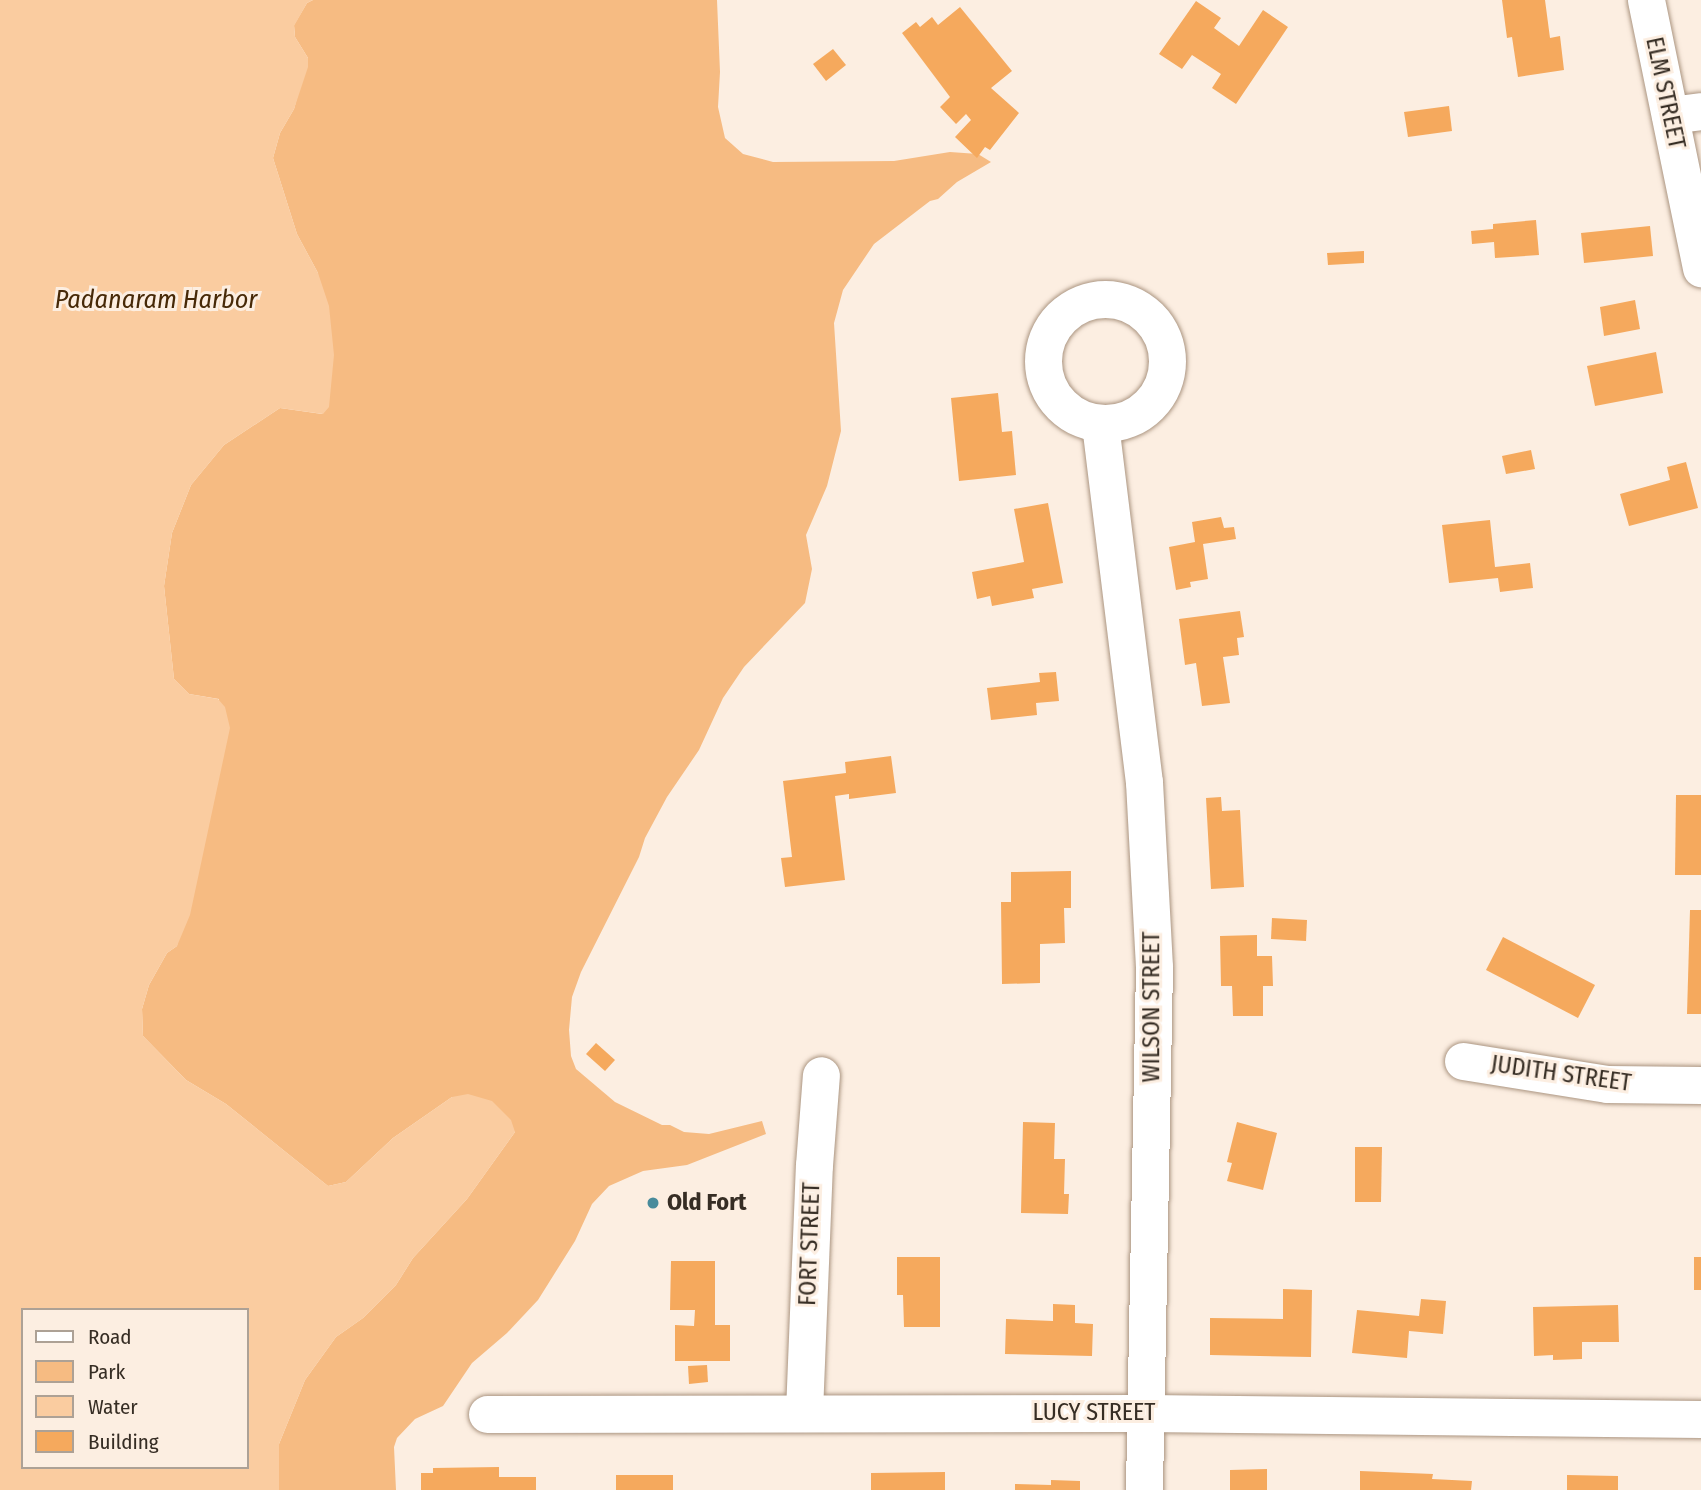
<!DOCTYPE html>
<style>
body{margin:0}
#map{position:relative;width:1701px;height:1490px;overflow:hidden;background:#fceee1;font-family:"Fira Sans Condensed",sans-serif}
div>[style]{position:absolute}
.green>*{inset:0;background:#f6bb82}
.water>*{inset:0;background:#facca0}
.building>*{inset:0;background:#f5a95d}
.roads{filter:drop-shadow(0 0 2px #ab9581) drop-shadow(0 0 2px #ab9581)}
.minor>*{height:37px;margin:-18.5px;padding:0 18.5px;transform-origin:18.5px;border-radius:18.5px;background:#fff}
.minor>.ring{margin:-18.5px;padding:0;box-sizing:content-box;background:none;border:37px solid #fff;border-radius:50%}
.dots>*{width:19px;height:19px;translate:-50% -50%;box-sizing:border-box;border:4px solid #fceee1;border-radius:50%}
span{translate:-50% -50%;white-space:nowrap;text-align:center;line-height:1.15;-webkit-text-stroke:6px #fceee1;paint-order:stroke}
.street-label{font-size:24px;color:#362d24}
.poi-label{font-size:24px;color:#362d24;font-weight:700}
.left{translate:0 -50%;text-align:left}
.water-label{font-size:26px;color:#472907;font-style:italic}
.legend{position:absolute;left:21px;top:1308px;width:228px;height:161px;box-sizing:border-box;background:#fceee1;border:2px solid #ada195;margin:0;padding:9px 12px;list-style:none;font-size:21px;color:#362d24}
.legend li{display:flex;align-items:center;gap:14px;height:35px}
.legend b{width:35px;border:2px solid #ada195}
</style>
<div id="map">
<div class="green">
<i style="clip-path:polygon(313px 0,717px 0,720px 72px,718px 107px,725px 138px,743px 154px,773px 162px,894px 161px,950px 152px,978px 154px,991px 162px,957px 182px,938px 199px,930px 201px,874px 244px,843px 290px,834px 323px,841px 431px,827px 486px,806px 535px,812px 569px,805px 603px,744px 667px,723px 698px,699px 750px,667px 797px,645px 838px,639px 857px,581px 972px,572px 997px,569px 1030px,571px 1056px,576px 1069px,615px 1102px,662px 1125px,670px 1125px,684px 1132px,709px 1134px,762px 1121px,766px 1134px,687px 1165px,643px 1171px,609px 1186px,592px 1204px,575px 1241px,538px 1300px,507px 1333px,472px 1363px,443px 1406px,415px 1419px,397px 1438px,394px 1447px,396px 1490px,279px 1490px,279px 1444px,305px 1380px,336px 1337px,363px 1318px,396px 1285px,413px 1258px,467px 1199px,515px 1132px,452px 1097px,393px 1138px,346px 1182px,328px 1186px,226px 1104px,186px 1080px,143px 1036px,142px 1009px,149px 985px,167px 953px,177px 946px,219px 699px,189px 694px,174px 679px,164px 586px,172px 533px,191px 485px,224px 445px,280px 408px,322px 414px,318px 273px,297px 234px,273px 158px,280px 133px,294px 109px,308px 58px,295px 37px,294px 25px,307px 3px)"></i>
</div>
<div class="water">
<i style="clip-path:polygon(evenodd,0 0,313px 0,307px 3px,294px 26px,295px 37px,308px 58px,308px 67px,294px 109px,280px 133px,273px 158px,297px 234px,318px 273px,329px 306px,334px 355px,329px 407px,323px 414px,280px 408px,224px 445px,191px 485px,172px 533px,164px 586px,174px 679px,189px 694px,218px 699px,225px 707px,230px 728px,190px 915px,177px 946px,167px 953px,149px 985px,142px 1009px,143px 1036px,186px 1080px,226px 1104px,328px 1186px,346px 1182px,393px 1138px,452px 1097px,468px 1094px,492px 1101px,511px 1120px,515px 1132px,467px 1199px,413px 1258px,396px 1285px,363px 1318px,336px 1337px,305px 1380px,279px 1444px,279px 1490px,0 1490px,0 0,23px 1310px,247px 1310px,247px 1467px,23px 1467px,23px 1310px)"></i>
</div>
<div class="building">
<i style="clip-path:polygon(1502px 0,1545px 0,1550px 38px,1560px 36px,1564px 70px,1518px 77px,1512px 37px,1507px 38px)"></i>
<i style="clip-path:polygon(1196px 1px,1221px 18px,1214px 28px,1239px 46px,1263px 10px,1288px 27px,1236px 104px,1212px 88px,1221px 74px,1192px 55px,1182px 69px,1159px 54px)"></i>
<i style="clip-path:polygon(960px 7px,1012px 71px,991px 88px,1019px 113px,990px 150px,985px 147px,977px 158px,955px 137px,971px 120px,966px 114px,956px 124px,940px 107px,950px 97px,902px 33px,916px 22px,920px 27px,932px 17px,938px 25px)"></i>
<i style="clip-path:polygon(833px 49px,846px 65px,826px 81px,813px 64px)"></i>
<i style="clip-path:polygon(1449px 106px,1452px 131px,1408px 137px,1404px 112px)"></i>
<i style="clip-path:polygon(1536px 220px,1539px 255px,1495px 258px,1494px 242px,1472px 244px,1471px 231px,1493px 229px,1493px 224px)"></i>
<i style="clip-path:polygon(1650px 226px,1653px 256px,1584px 263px,1581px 233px)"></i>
<i style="clip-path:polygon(1364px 251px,1364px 263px,1328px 265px,1327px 253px)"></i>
<i style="clip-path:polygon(1635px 300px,1640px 329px,1604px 336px,1600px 307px)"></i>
<i style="clip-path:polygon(1656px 352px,1663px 393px,1595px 406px,1587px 366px)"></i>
<i style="clip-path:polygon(998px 393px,1002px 432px,1012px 431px,1016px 475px,959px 481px,951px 398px)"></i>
<i style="clip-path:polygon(1531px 450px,1535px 469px,1506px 474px,1502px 456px)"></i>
<i style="clip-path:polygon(1686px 462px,1698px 508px,1629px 526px,1620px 494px,1670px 480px,1667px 467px)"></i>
<i style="clip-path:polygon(1048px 503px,1063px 583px,1032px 589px,1034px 598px,992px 606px,990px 596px,977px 599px,972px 572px,1024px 562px,1014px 509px)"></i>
<i style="clip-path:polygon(1221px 517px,1224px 528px,1234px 527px,1236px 539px,1203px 544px,1208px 579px,1190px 582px,1191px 587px,1176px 590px,1169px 547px,1195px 542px,1192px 522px)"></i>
<i style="clip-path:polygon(1490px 520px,1495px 567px,1530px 563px,1533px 588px,1500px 592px,1498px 578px,1449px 583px,1442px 525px)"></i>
<i style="clip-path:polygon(1240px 611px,1244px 637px,1237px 638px,1239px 655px,1223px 657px,1230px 703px,1202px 706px,1196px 663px,1185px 665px,1179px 619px)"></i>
<i style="clip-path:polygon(1056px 672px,1059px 701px,1036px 703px,1037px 715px,991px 720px,987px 688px,1040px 682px,1039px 673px)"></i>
<i style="clip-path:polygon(891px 756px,896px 793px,849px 799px,849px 794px,835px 796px,845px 880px,785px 887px,781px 858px,792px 857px,783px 781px,846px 773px,845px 762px)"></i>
<i style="clip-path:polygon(1676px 795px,1701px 795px,1701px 875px,1675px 875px)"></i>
<i style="clip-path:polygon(1221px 797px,1222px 811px,1240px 810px,1244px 887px,1211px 889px,1206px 798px)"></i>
<i style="clip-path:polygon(1071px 871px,1071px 908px,1064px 908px,1065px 943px,1040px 944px,1040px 983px,1002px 984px,1001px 902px,1011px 902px,1011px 872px)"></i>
<i style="clip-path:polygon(1690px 910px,1701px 910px,1701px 1014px,1687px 1014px)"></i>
<i style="clip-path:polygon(1272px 918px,1307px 920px,1306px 941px,1271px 939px)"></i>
<i style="clip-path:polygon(1257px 935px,1257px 956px,1272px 956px,1273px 986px,1263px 986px,1263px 1016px,1233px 1016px,1232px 986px,1221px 986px,1220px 936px)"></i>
<i style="clip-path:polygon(1503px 937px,1595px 985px,1578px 1018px,1486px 970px)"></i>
<i style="clip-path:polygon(596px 1043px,615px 1060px,605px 1071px,586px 1054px)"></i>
<i style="clip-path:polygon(1023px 1122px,1055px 1123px,1054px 1159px,1065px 1159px,1064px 1194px,1069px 1194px,1068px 1214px,1021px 1213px)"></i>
<i style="clip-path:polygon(1237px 1122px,1277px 1133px,1263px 1190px,1227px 1181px,1232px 1163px,1227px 1162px)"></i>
<i style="clip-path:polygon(1355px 1147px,1382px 1147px,1381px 1202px,1355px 1202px)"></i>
<i style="clip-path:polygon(897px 1257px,940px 1257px,940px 1327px,904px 1327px,903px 1295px,897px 1295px)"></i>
<i style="clip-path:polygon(1694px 1257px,1701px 1257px,1701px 1290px,1694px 1290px)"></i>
<i style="clip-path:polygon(671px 1261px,715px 1261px,715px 1325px,730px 1325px,730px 1361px,675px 1361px,675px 1325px,694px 1326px,695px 1310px,670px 1310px)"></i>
<i style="clip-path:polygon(1283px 1289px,1312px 1290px,1311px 1357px,1210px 1355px,1210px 1318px,1283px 1319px)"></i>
<i style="clip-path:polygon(1421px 1299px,1446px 1301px,1443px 1334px,1409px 1331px,1407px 1358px,1352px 1353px,1357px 1310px,1419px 1316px)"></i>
<i style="clip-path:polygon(1053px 1304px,1075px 1305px,1075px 1323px,1093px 1324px,1092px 1356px,1005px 1354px,1006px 1319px,1053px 1321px)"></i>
<i style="clip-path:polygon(1618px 1305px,1619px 1342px,1582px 1342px,1582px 1359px,1553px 1360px,1553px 1355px,1534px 1356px,1533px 1307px)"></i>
<i style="clip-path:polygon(707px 1365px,708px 1382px,689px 1384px,688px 1366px)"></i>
<i style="clip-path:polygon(499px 1467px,499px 1477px,536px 1477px,536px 1490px,421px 1490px,421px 1473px,433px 1473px,433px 1468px)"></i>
<i style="clip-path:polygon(1267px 1469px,1267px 1490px,1230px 1490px,1230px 1470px)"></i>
<i style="clip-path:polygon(1360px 1471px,1433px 1474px,1432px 1479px,1472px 1481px,1471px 1490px,1360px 1490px)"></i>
<i style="clip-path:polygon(945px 1472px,945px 1490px,871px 1490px,871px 1473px)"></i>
<i style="clip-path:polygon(616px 1475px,673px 1475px,673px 1490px,616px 1490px)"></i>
<i style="clip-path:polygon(1567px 1475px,1618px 1476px,1618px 1490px,1567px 1490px)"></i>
<i style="clip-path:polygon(1051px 1480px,1080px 1481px,1080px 1490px,1015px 1490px,1015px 1484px,1051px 1485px)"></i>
</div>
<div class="roads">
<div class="minor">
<i style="left:1646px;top:0;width:274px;rotate:78.4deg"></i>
<i style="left:1670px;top:115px;width:31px;rotate:-7deg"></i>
<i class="ring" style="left:1043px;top:299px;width:87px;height:87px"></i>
<i style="left:1100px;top:424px;width:361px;rotate:83deg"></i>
<i style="left:1144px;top:782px;width:185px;rotate:86.9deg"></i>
<i style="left:1154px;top:967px;width:523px;rotate:91.1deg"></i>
<i style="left:1463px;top:1061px;width:146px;rotate:9.1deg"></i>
<i style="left:1607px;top:1084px;width:94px;rotate:0.6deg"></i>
<i style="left:804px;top:1412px;width:247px;rotate:-87.7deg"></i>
<i style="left:814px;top:1165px;width:90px;rotate:-85.6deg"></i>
<i style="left:487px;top:1414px;width:658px;rotate:-0.09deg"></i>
<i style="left:1145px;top:1413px;width:556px;rotate:0.62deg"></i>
</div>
</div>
<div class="dots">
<i style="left:653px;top:1203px;background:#488b9b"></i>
</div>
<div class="street-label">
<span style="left:1665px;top:93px;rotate:78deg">ELM STREET</span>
<span style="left:1152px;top:1007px;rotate:-90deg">WILSON STREET</span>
<span style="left:1561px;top:1074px;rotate:8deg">JUDITH STREET</span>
<span style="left:810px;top:1244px;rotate:-88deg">FORT STREET</span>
<span style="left:1094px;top:1413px">LUCY STREET</span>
</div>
<div class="poi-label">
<span class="left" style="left:667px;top:1203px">Old Fort</span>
</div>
<div class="water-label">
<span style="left:156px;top:300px">Padanaram Harbor</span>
</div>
<ul class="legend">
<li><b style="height:9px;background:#fff"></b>Road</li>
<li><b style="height:19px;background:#f6bb82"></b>Park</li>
<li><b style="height:19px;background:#facca0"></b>Water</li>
<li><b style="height:19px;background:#f5a95d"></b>Building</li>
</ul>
</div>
